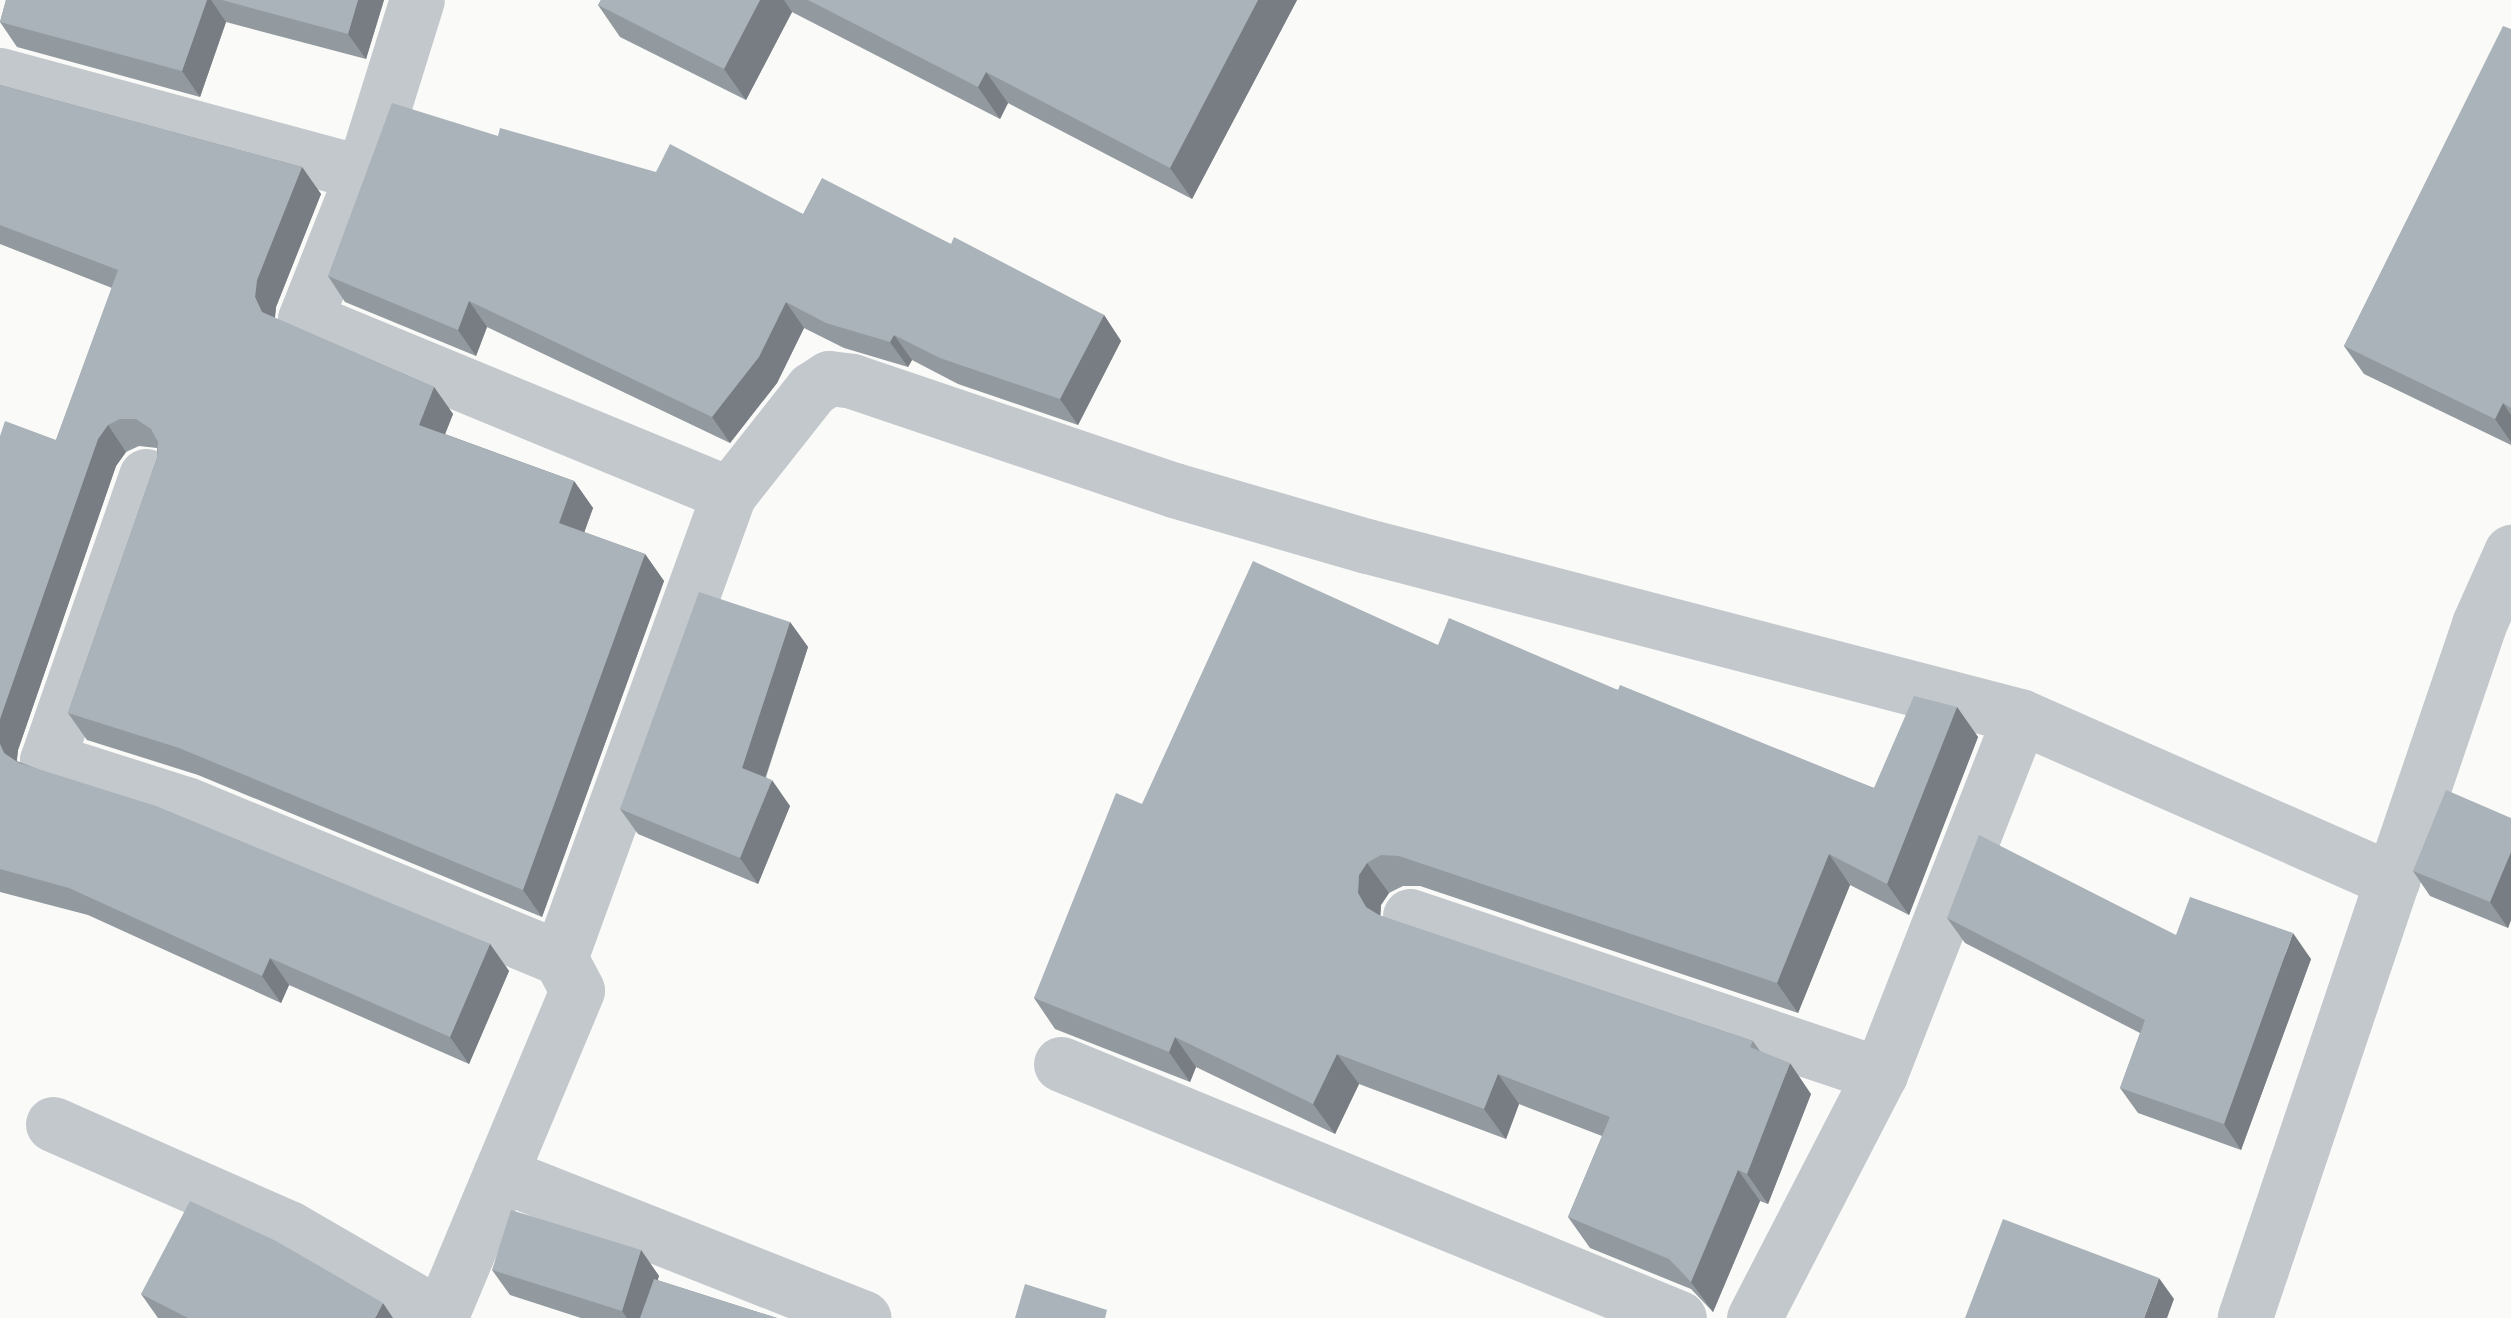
<!DOCTYPE html>
<style>
body{margin:0}
#map{position:relative;width:2511px;height:1318px;overflow:hidden;background:#fafaf8;font-family:"Fira Sans",sans-serif}
div>[style]{position:absolute}
.street>*{height:55px;margin:-27.5px;padding:0 27.5px;transform-origin:27.5px;border-radius:27.5px;background:#c3c8cc}
.wall>*{inset:0;background:#929a9f}
.shaded-wall>*{inset:0;background:#777d82}
.building>*{inset:0;background:#aab3b9}
span{translate:-50% -50%;white-space:nowrap;text-align:center;line-height:1.15;-webkit-text-stroke:10px #fff;paint-order:stroke}
</style>
<div id="map">
<div class="street">
<i style="left:0;top:75px;width:376px;rotate:15.1deg"></i>
<i style="left:363px;top:173px;width:157px;rotate:111.7deg"></i>
<i style="left:305px;top:319px;width:459px;rotate:22.4deg"></i>
<i style="left:363px;top:173px;width:181px;rotate:-72.7deg"></i>
<i style="left:146px;top:476px;width:301px;rotate:109.2deg"></i>
<i style="left:47px;top:760px;width:146px;rotate:17.6deg"></i>
<i style="left:186px;top:804px;width:404px;rotate:22.4deg"></i>
<i style="left:2392px;top:880px;width:270px;rotate:-71.2deg"></i>
<i style="left:2479px;top:624px;width:79px;rotate:-66deg"></i>
<i style="left:1410px;top:916px;width:496px;rotate:18.6deg"></i>
<i style="left:1061px;top:1064px;width:668px;rotate:22.34deg"></i>
<i style="left:53px;top:1124px;width:258px;rotate:23.8deg"></i>
<i style="left:289px;top:1228px;width:176px;rotate:30.1deg"></i>
<i style="left:500px;top:1174px;width:391px;rotate:21.6deg"></i>
<i style="left:440px;top:1318px;width:355px;rotate:-67.3deg"></i>
<i style="left:577px;top:990px;width:36px;rotate:-118deg"></i>
<i style="left:560px;top:958px;width:494px;rotate:-70deg"></i>
<i style="left:729px;top:494px;width:134px;rotate:-51.7deg"></i>
<i style="left:812px;top:389px;width:20px;rotate:-33deg"></i>
<i style="left:829px;top:378px;width:23px;rotate:7deg"></i>
<i style="left:852px;top:381px;width:340px;rotate:18.7deg"></i>
<i style="left:1174px;top:490px;width:201px;rotate:16.2deg"></i>
<i style="left:1367px;top:546px;width:675px;rotate:14.59deg"></i>
<i style="left:2020px;top:716px;width:407px;rotate:23.8deg"></i>
<i style="left:2392px;top:880px;width:462px;rotate:108.6deg"></i>
<i style="left:1754px;top:1318px;width:275px;rotate:-62.7deg"></i>
<i style="left:1880px;top:1074px;width:384px;rotate:-68.6deg"></i>
</div>
<div class="wall">
<i style="clip-path:polygon(6px 0,384px 0,366px 59px,226px 22px,200px 97px,17px 47px,0 22px)"></i>
<i style="clip-path:polygon(601px 0,1297px 0,1192px 199px,1008px 103px,1000px 119px,792px 12px,746px 100px,620px 37px,598px 5px)"></i>
<i style="clip-path:polygon(2511px 29px,2511px 445px,2364px 374px,2344px 346px)"></i>
<i style="clip-path:polygon(0 85px,302px 167px,321px 194px,276px 307px,275px 318px,434px 387px,453px 414px,445px 434px,574px 481px,593px 508px,584px 532px,645px 554px,664px 581px,542px 917px,198px 775px,87px 740px,68px 713px,157px 458px,157px 448px,139px 446px,126px 452px,116px 466px,18px 750px,17px 761px,490px 944px,509px 971px,469px 1064px,289px 985px,281px 1003px,88px 915px,0 892px,0 436px,56px 440px,112px 288px,0 244px)"></i>
<i style="clip-path:polygon(498px 136px,803px 214px,951px 244px,1104px 315px,1121px 341px,1078px 425px,958px 384px,912px 360px,908px 367px,844px 348px,804px 328px,777px 383px,730px 443px,487px 327px,476px 356px,345px 302px,328px 276px)"></i>
<i style="clip-path:polygon(790px 622px,808px 647px,766px 777px,790px 806px,758px 884px,638px 834px,620px 809px)"></i>
<i style="clip-path:polygon(1438px 645px,1618px 690px,1874px 788px,1957px 707px,1978px 737px,1909px 915px,1850px 885px,1798px 1013px,1420px 886px,1403px 886px,1389px 893px,1381px 905px,1380px 916px,1753px 1041px,1760px 1051px,1811px 1094px,1768px 1204px,1760px 1201px,1713px 1312px,1691px 1289px,1590px 1248px,1568px 1217px,1602px 1136px,1519px 1104px,1506px 1139px,1359px 1084px,1335px 1134px,1196px 1067px,1190px 1082px,1055px 1029px,1034px 998px,1142px 804px)"></i>
<i style="clip-path:polygon(2511px 818px,2511px 920px,2508px 928px,2430px 896px,2413px 871px)"></i>
<i style="clip-path:polygon(1947px 918px,2176px 935px,2311px 959px,2241px 1150px,2138px 1113px,2120px 1088px,2140px 1033px,1965px 943px)"></i>
<i style="clip-path:polygon(641px 1250px,659px 1276px,657px 1280px,777px 1318px,581px 1318px,510px 1295px,492px 1270px)"></i>
<i style="clip-path:polygon(141px 1294px,393px 1318px,158px 1318px)"></i>
</div>
<div class="shaded-wall">
<i style="clip-path:polygon(207px 0,211px 0,226px 22px,200px 97px,182px 71px)"></i>
<i style="clip-path:polygon(358px 0,384px 0,366px 59px,348px 34px)"></i>
<i style="clip-path:polygon(760px 0,784px 0,792px 12px,746px 100px,724px 69px)"></i>
<i style="clip-path:polygon(1258px 0,1297px 0,1192px 199px,1170px 168px)"></i>
<i style="clip-path:polygon(986px 72px,1008px 103px,1000px 119px,978px 87px)"></i>
<i style="clip-path:polygon(302px 167px,321px 194px,276px 307px,274px 324px,262px 312px,255px 297px,257px 280px)"></i>
<i style="clip-path:polygon(469px 301px,487px 327px,476px 356px,458px 330px)"></i>
<i style="clip-path:polygon(786px 302px,804px 328px,777px 383px,730px 443px,712px 417px)"></i>
<i style="clip-path:polygon(1104px 315px,1121px 341px,1078px 425px,1060px 399px)"></i>
<i style="clip-path:polygon(894px 335px,912px 360px,908px 367px,890px 342px)"></i>
<i style="clip-path:polygon(434px 387px,453px 414px,438px 452px,419px 425px)"></i>
<i style="clip-path:polygon(2503px 403px,2511px 415px,2511px 442px,2495px 419px)"></i>
<i style="clip-path:polygon(108px 425px,126px 452px,116px 466px,18px 750px,16px 765px,4px 753px,0 744px,0 719px,98px 439px)"></i>
<i style="clip-path:polygon(574px 481px,593px 508px,578px 550px,559px 523px)"></i>
<i style="clip-path:polygon(645px 554px,664px 581px,542px 917px,523px 890px)"></i>
<i style="clip-path:polygon(790px 622px,808px 647px,760px 793px,742px 768px)"></i>
<i style="clip-path:polygon(1957px 707px,1978px 737px,1909px 915px,1887px 884px)"></i>
<i style="clip-path:polygon(772px 780px,790px 806px,758px 884px,740px 858px)"></i>
<i style="clip-path:polygon(2511px 852px,2511px 920px,2508px 928px,2490px 902px)"></i>
<i style="clip-path:polygon(1829px 854px,1850px 885px,1798px 1013px,1777px 983px)"></i>
<i style="clip-path:polygon(1367px 863px,1389px 893px,1381px 905px,1380px 923px,1366px 907px,1358px 893px,1359px 875px)"></i>
<i style="clip-path:polygon(2293px 933px,2311px 959px,2241px 1150px,2224px 1124px)"></i>
<i style="clip-path:polygon(490px 944px,509px 971px,469px 1064px,450px 1037px)"></i>
<i style="clip-path:polygon(270px 958px,289px 985px,281px 1003px,262px 976px)"></i>
<i style="clip-path:polygon(1175px 1037px,1196px 1067px,1190px 1082px,1169px 1052px)"></i>
<i style="clip-path:polygon(1337px 1054px,1359px 1084px,1335px 1134px,1313px 1104px)"></i>
<i style="clip-path:polygon(1790px 1063px,1811px 1094px,1768px 1204px,1747px 1174px)"></i>
<i style="clip-path:polygon(1498px 1074px,1519px 1104px,1506px 1139px,1484px 1109px)"></i>
<i style="clip-path:polygon(1738px 1170px,1760px 1201px,1713px 1312px,1691px 1282px)"></i>
<i style="clip-path:polygon(641px 1250px,659px 1276px,646px 1318px,627px 1318px,622px 1311px)"></i>
<i style="clip-path:polygon(2159px 1278px,2174px 1299px,2167px 1318px,2144px 1318px)"></i>
<i style="clip-path:polygon(383px 1303px,393px 1318px,375px 1318px)"></i>
</div>
<div class="building">
<i style="clip-path:polygon(6px 0,207px 0,182px 71px,0 22px)"></i>
<i style="clip-path:polygon(222px 0,358px 0,348px 34px)"></i>
<i style="clip-path:polygon(601px 0,760px 0,724px 69px,598px 5px)"></i>
<i style="clip-path:polygon(808px 0,1258px 0,1170px 168px,986px 72px,978px 87px)"></i>
<i style="clip-path:polygon(2503px 26px,2511px 29px,2511px 408px,2503px 403px,2495px 419px,2344px 346px)"></i>
<i style="clip-path:polygon(0 85px,302px 167px,257px 280px,255px 297px,262px 312px,434px 387px,419px 425px,574px 481px,559px 523px,645px 554px,523px 890px,179px 748px,68px 713px,157px 458px,158px 442px,151px 429px,136px 419px,120px 419px,108px 425px,98px 439px,0 719px,0 436px,5px 421px,56px 440px,118px 270px,0 225px)"></i>
<i style="clip-path:polygon(392px 103px,498px 136px,500px 128px,656px 172px,670px 144px,803px 214px,822px 178px,951px 244px,954px 237px,1104px 315px,1060px 399px,940px 358px,894px 335px,890px 342px,826px 323px,786px 302px,759px 357px,712px 417px,469px 301px,458px 330px,328px 276px)"></i>
<i style="clip-path:polygon(1253px 561px,1438px 645px,1449px 618px,1618px 690px,1620px 685px,1874px 788px,1914px 696px,1957px 707px,1887px 884px,1829px 854px,1777px 983px,1399px 856px,1381px 855px,1367px 863px,1359px 875px,1358px 893px,1366px 907px,1379px 915px,1753px 1041px,1750px 1047px,1790px 1063px,1747px 1174px,1738px 1170px,1691px 1282px,1669px 1259px,1568px 1217px,1610px 1117px,1498px 1074px,1484px 1109px,1337px 1054px,1313px 1104px,1175px 1037px,1169px 1052px,1034px 998px,1116px 793px,1142px 804px)"></i>
<i style="clip-path:polygon(699px 592px,790px 622px,742px 768px,772px 780px,740px 858px,620px 809px)"></i>
<i style="clip-path:polygon(0 744px,4px 753px,19px 763px,156px 806px,490px 944px,450px 1037px,270px 958px,262px 976px,69px 888px,0 869px)"></i>
<i style="clip-path:polygon(2446px 790px,2511px 818px,2511px 852px,2490px 902px,2413px 871px)"></i>
<i style="clip-path:polygon(1979px 835px,2176px 935px,2190px 897px,2293px 933px,2224px 1124px,2120px 1088px,2145px 1020px,1947px 918px)"></i>
<i style="clip-path:polygon(190px 1201px,276px 1241px,383px 1303px,375px 1318px,188px 1318px,141px 1294px)"></i>
<i style="clip-path:polygon(511px 1210px,641px 1250px,622px 1311px,492px 1270px)"></i>
<i style="clip-path:polygon(2003px 1219px,2159px 1278px,2144px 1318px,1965px 1318px)"></i>
<i style="clip-path:polygon(654px 1279px,777px 1318px,640px 1318px)"></i>
<i style="clip-path:polygon(1025px 1284px,1107px 1310px,1105px 1318px,1015px 1318px)"></i>
</div>
</div>
